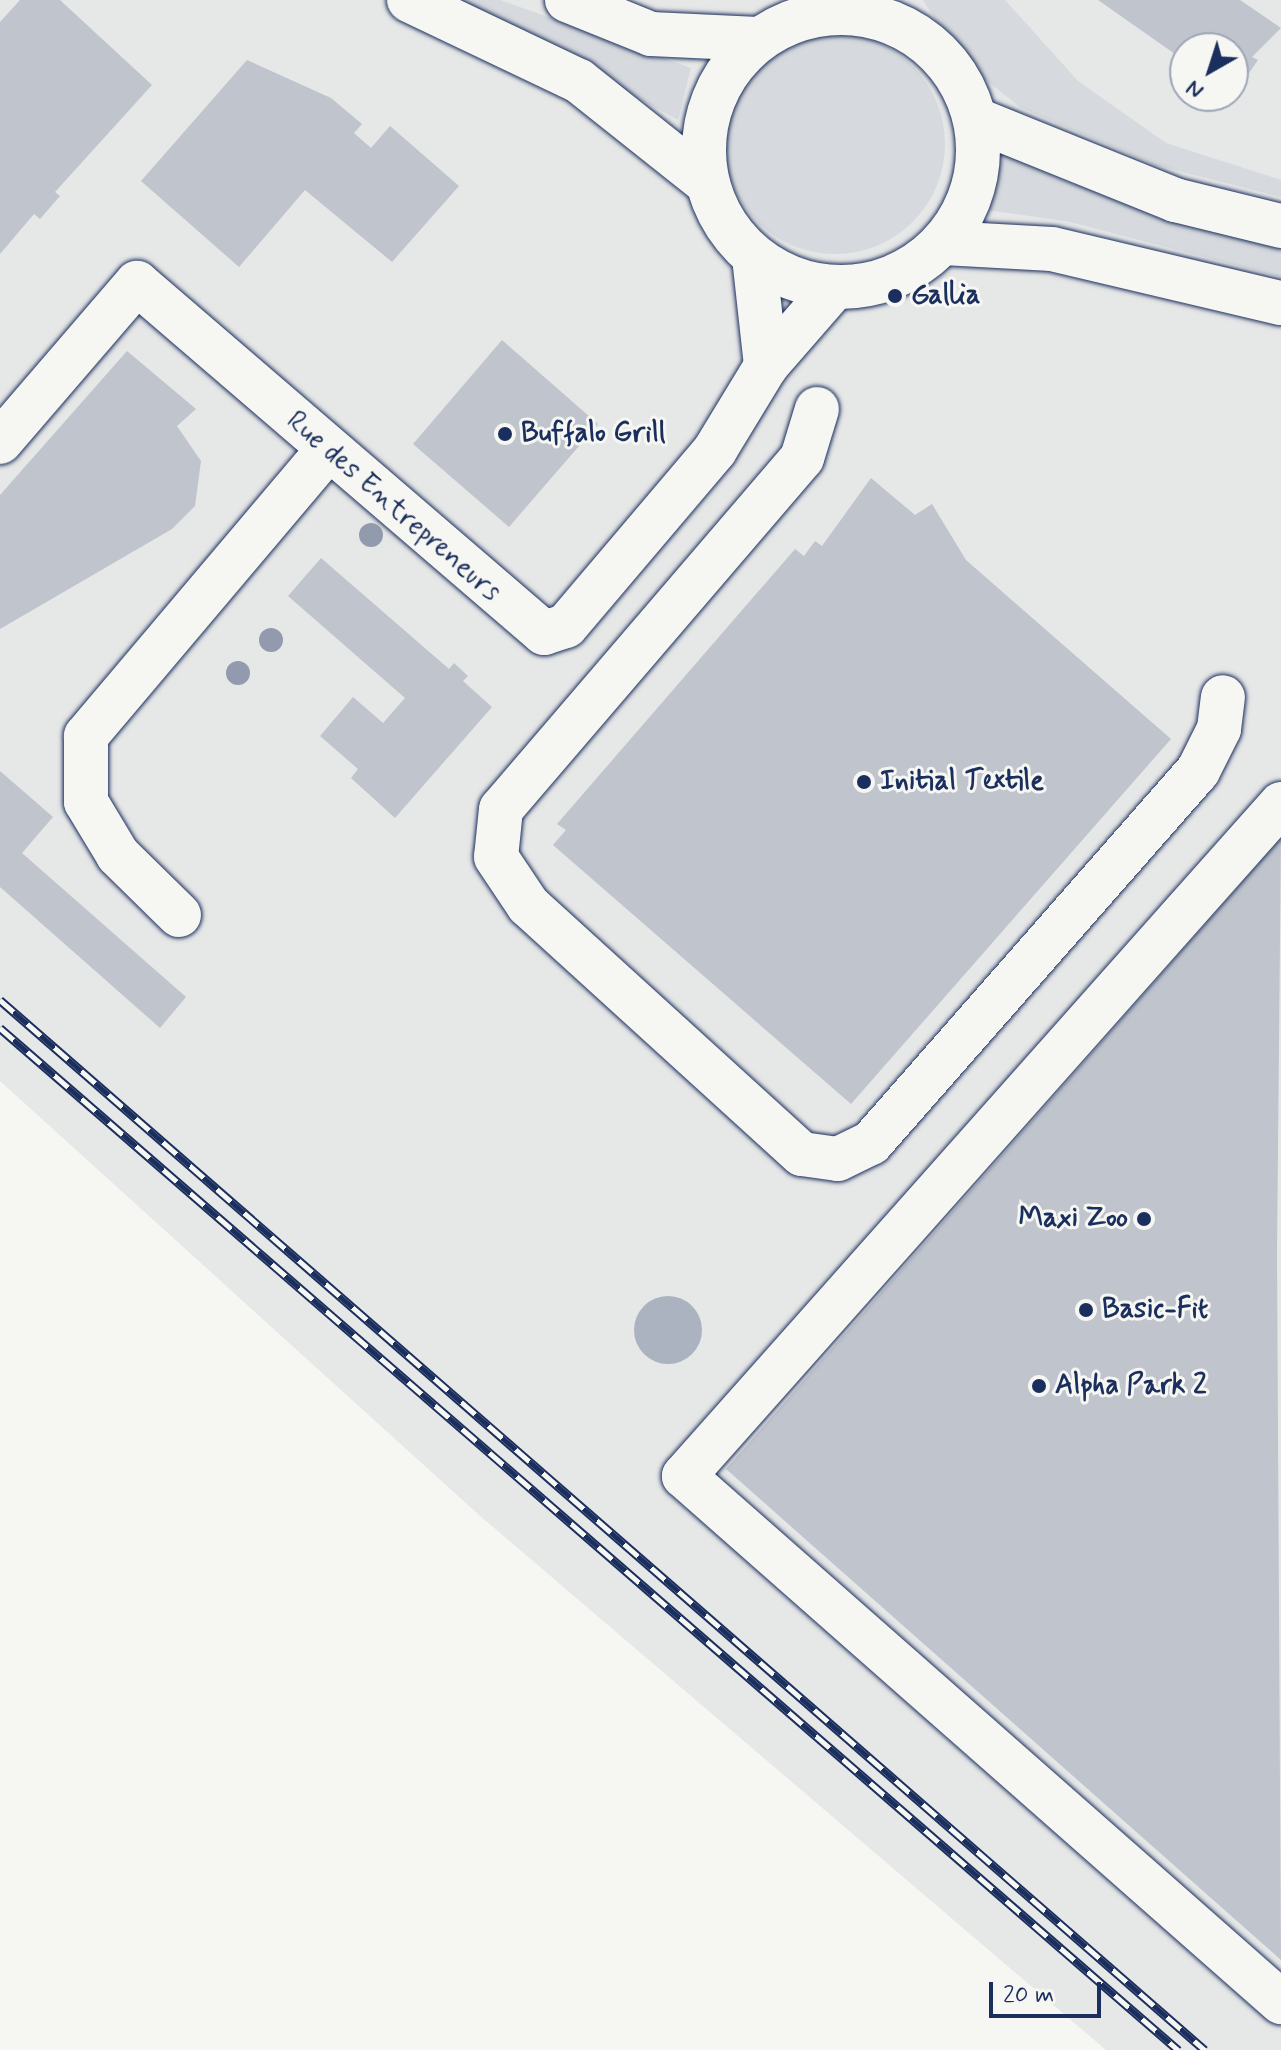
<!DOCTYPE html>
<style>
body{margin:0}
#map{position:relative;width:1281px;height:2050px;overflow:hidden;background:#f6f6f2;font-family:Mynerve,sans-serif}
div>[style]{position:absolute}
.built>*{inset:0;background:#e6e7e7}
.green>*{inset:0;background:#d6d9dd}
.round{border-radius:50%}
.water>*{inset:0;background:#abb2c0}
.building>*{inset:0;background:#c0c4cd}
.roads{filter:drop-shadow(0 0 2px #1b2f5e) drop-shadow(0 0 2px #1b2f5e)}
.minor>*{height:44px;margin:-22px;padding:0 22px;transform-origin:22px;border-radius:22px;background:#f6f6f2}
.major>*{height:44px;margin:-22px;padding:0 22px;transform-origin:22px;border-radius:22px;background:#f6f6f2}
.major>.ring{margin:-22px;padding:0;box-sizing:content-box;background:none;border:44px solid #f6f6f2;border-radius:50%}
.rail>*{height:9px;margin-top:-4.5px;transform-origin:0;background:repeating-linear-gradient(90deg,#f6f6f2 0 18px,#1b2f5e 0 36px);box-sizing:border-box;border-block:2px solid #1b2f5e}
.trees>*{width:24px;height:24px;margin:-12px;border-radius:50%;background:#929bae}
.dots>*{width:22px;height:22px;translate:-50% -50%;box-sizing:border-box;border:4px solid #f6f6f2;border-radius:50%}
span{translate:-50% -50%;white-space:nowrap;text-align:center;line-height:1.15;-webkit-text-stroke:6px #f6f6f2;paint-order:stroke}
.poi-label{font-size:28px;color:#1b2f5e;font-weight:700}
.left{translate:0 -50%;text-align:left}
.right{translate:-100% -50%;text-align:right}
.street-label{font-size:28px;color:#1b2f5e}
.north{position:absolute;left:1169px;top:32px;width:80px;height:80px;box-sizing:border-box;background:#f6f6f2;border:2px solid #9ea6b7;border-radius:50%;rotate:219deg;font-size:22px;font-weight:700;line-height:32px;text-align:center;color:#1b2f5e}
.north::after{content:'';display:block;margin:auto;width:28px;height:36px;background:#1b2f5e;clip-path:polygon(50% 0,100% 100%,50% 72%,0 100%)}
.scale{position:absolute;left:989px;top:1982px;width:112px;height:36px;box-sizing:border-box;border:4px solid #1b2f5e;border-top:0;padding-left:10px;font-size:24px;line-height:28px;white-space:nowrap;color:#1b2f5e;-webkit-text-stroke:6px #f6f6f2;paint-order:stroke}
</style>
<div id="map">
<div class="built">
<i style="clip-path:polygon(evenodd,0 0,1281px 0,1281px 2050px,1106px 2050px,479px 1515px,0 1081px,0 0,1185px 48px,1233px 48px,1233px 96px,1185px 96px,1185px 48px)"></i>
</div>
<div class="green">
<i style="clip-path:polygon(461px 0,500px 0,691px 68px,678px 120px)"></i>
<i style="clip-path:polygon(923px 0,1005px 0,1078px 81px,1166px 143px,1281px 180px,1281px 197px,1155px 165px,1021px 108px,963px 62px)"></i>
<i class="round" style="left:725px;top:34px;width:220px;height:220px"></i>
<i style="clip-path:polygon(995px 148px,1067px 182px,1281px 248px,1281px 277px,1070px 222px,981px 209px)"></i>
</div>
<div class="water">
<i class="round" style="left:634px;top:1296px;width:68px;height:68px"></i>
</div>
<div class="building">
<i style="clip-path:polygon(20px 0,60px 0,152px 85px,55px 192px,60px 196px,40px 219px,34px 214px,0 254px,0 22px)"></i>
<i style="clip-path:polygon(1098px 0,1240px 0,1281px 28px,1252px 57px,1258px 60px,1233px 96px,1233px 48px,1185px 48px,1185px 61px)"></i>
<i style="clip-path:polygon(247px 60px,331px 98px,362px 124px,354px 133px,371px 148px,390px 126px,459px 186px,392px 262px,305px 190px,239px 267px,141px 181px)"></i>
<i style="clip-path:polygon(502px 340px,598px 424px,509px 527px,413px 444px)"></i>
<i style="clip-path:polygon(127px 351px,196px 409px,177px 426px,201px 461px,195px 506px,172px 529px,0 629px,0 495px)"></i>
<i style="clip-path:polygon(871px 478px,915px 515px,932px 504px,966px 560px,1171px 739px,851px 1104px,553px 845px,566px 830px,557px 824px,795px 549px,804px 556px,815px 541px,822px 546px)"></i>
<i style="clip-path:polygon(321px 558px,449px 669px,454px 663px,468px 676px,463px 681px,492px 707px,395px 818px,351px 778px,358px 769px,320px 736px,353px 697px,383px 723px,405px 698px,288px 596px)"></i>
<i style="clip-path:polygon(0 771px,53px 817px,22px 853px,186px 997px,160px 1028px,0 887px)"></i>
<i style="clip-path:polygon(1281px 838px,1277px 1253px,1281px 1960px,726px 1469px)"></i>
</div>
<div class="roads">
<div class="minor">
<i style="left:863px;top:13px;width:13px;rotate:-81deg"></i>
<i style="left:754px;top:257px;width:110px;rotate:83.7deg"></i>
<i style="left:817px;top:409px;width:51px;rotate:107deg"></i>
<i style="left:802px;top:458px;width:462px;rotate:130.6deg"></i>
<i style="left:501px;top:809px;width:48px;rotate:95.9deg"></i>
<i style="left:496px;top:857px;width:58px;rotate:56.3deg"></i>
<i style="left:528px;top:905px;width:370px;rotate:42.3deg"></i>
<i style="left:802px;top:1154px;width:36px;rotate:8deg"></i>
<i style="left:838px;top:1159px;width:37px;rotate:-26deg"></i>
<i style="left:871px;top:1143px;width:495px;rotate:-48.7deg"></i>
<i style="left:1198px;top:771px;width:47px;rotate:-63.4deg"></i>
<i style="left:1219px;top:729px;width:32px;rotate:-83deg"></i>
<i style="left:0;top:442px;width:210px;rotate:-49.3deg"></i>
<i style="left:137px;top:283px;width:537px;rotate:40.69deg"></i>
<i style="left:544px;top:633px;width:23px;rotate:-18deg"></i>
<i style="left:566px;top:626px;width:231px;rotate:-49.7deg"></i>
<i style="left:715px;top:450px;width:98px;rotate:-58.7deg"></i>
<i style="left:766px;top:366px;width:103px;rotate:-48.9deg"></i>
<i style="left:1281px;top:804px;width:899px;rotate:131.62deg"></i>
<i style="left:684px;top:1476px;width:796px;rotate:41.38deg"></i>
<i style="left:179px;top:915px;width:86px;rotate:-135.5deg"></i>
<i style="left:118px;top:855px;width:62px;rotate:-121.1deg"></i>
<i style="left:86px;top:802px;width:66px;rotate:-90deg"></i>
<i style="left:86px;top:736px;width:375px;rotate:-49.8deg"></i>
</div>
<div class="major">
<i style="left:409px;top:0;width:188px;rotate:25.5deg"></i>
<i style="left:579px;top:81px;width:162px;rotate:38.5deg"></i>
<i style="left:567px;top:0;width:91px;rotate:22deg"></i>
<i style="left:651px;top:34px;width:107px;rotate:2.7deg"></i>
<i class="ring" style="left:704px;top:13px;width:230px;height:230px"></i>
<i style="left:977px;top:120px;width:214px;rotate:22deg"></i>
<i style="left:1175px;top:200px;width:109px;rotate:13.8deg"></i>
<i style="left:944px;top:243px;width:108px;rotate:3.2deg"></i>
<i style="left:1052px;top:249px;width:235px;rotate:13.3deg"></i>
</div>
</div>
<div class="rail">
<i style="left:0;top:1000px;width:1598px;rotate:41.07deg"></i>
<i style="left:0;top:1028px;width:1560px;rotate:40.94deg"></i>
</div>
<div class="trees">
<i style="left:371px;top:535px"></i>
<i style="left:271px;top:640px"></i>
<i style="left:238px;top:673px"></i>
</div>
<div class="dots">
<i style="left:895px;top:296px;background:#1b2f5e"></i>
<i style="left:505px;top:434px;background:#1b2f5e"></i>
<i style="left:864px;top:782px;background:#1b2f5e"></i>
<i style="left:1144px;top:1219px;background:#1b2f5e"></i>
<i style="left:1086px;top:1310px;background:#1b2f5e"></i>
<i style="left:1039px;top:1386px;background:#1b2f5e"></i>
</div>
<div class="poi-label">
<span class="left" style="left:911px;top:296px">Gallia</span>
<span class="left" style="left:521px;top:434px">Buffalo Grill</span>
<span class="left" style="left:880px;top:782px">Initial Textile</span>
<span class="right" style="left:1128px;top:1219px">Maxi Zoo</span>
<span class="left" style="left:1102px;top:1310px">Basic-Fit</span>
<span class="left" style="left:1055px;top:1386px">Alpha Park 2</span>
</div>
<div class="street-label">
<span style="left:393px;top:507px;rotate:41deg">Rue des Entrepreneurs</span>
</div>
<div class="north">N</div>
<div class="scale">20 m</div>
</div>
